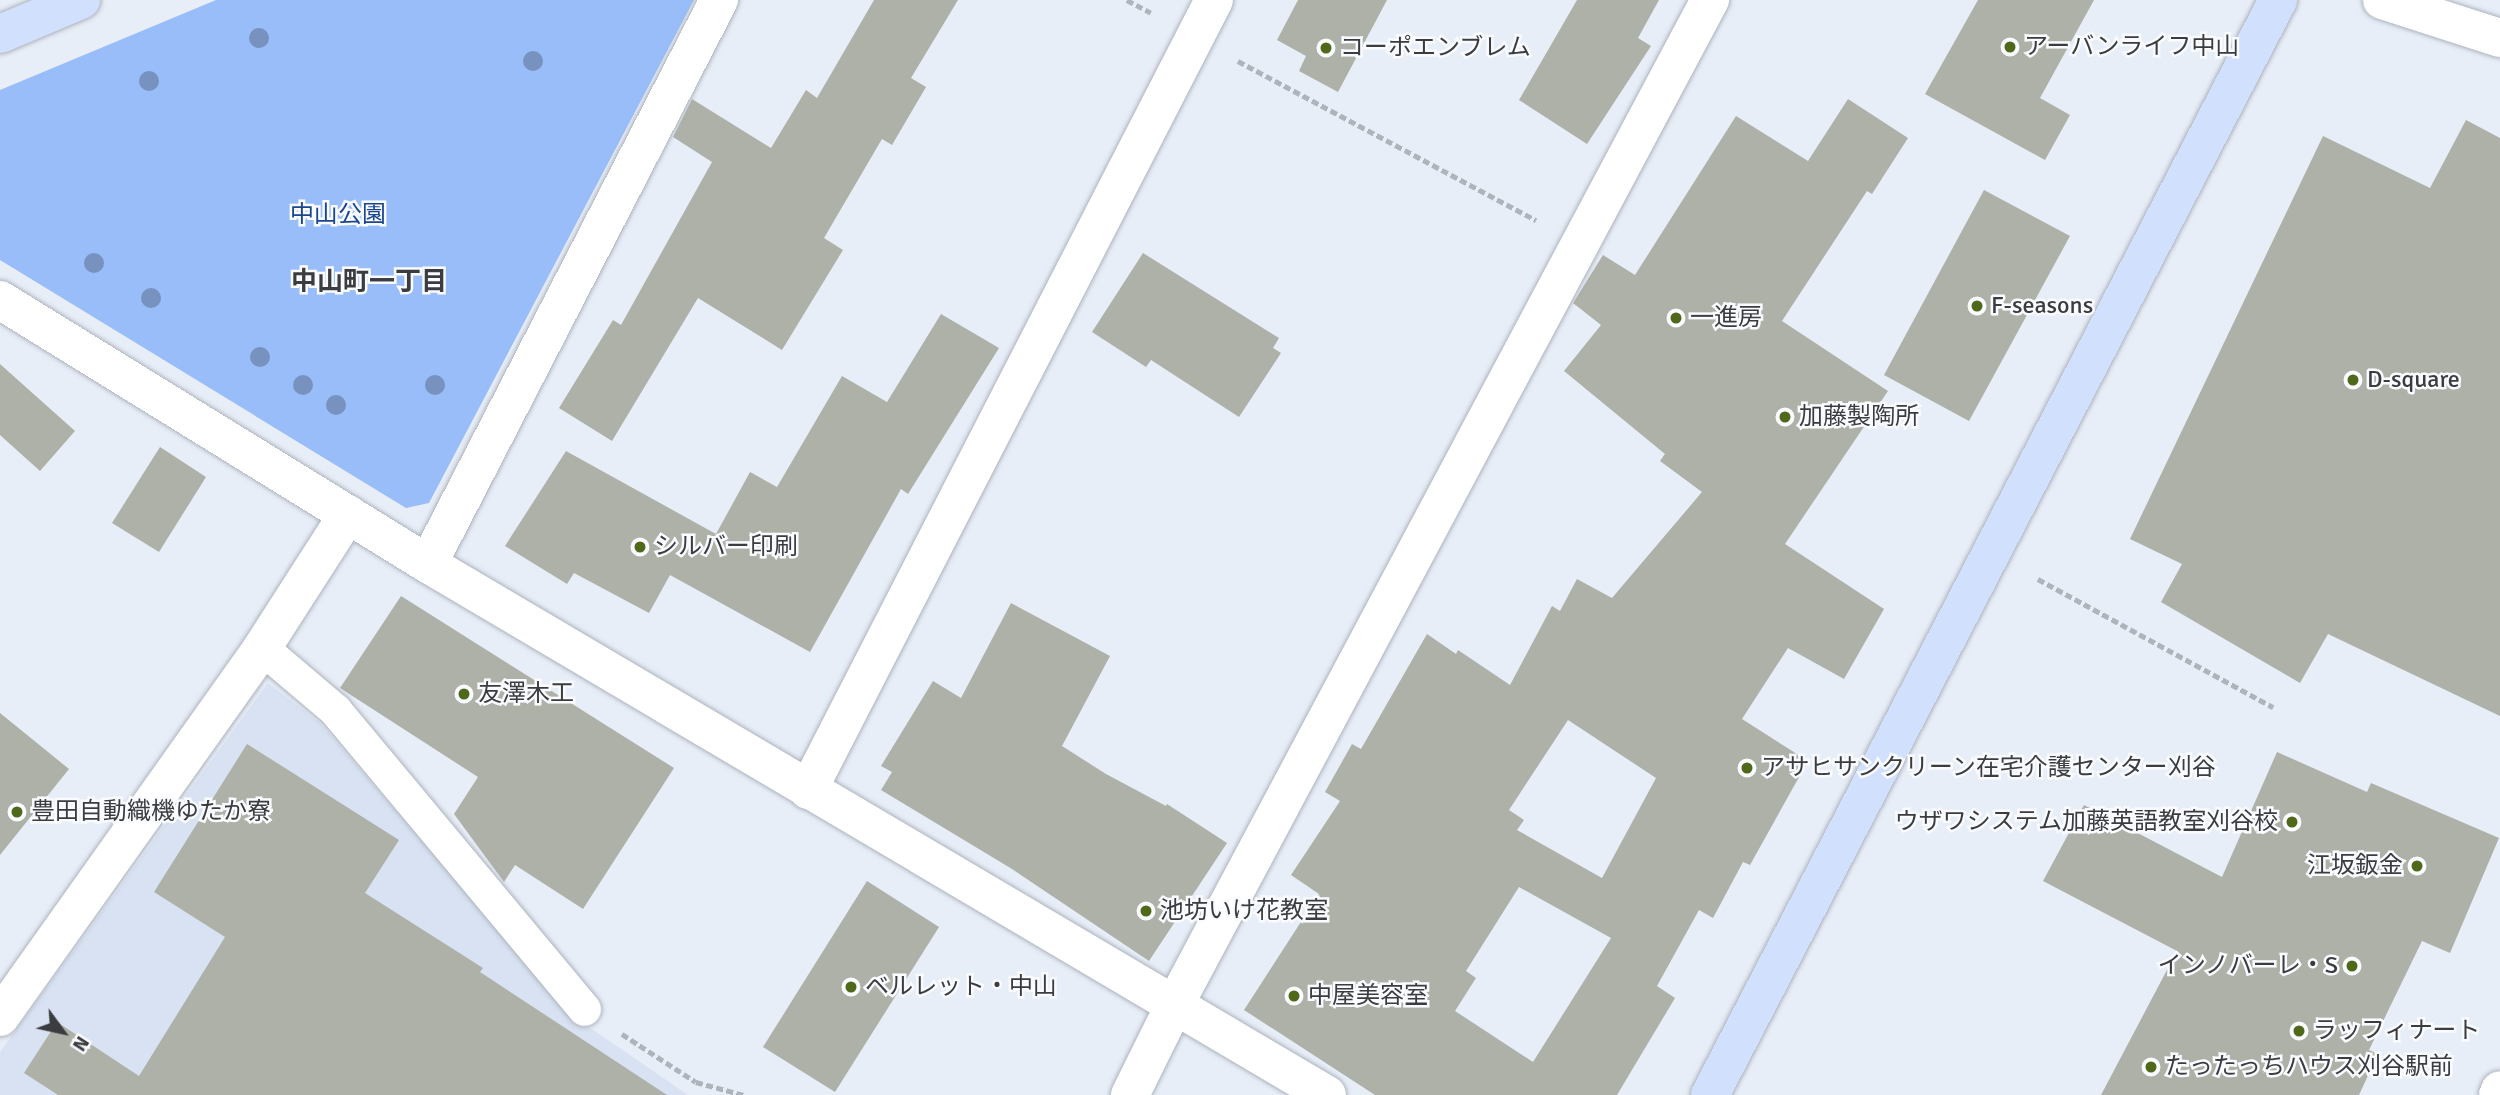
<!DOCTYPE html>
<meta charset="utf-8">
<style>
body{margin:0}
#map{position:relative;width:2500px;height:1095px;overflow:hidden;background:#e8eef8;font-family:Signika,"Noto Sans JP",sans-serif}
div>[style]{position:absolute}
.built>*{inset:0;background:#d8e2f2}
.green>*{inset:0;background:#99bdf8}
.building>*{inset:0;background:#adb1a7}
.path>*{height:4.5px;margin-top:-2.25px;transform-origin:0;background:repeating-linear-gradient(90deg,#afb4bb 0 7px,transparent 0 10.5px)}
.roads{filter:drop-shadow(0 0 2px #adb3bc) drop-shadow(0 0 2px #adb3bc)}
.lane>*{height:33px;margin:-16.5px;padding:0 16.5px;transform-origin:16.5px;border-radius:16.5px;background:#fff}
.street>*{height:38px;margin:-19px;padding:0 19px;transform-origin:19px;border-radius:19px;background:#fff}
.secondary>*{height:38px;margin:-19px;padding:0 19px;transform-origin:19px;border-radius:19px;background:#d1e1fd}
.trees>*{width:20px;height:20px;margin:-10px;border-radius:50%;background:#7792be}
.dots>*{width:19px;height:19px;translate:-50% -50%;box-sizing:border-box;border:4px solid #f9fbff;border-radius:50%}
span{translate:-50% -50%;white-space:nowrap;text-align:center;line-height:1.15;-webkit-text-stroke:5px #f9fbff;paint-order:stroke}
.poi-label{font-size:24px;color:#3a3c3f}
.left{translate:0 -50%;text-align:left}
.right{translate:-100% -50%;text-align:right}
.park-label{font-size:24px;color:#1a468f}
.neighbourhood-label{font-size:26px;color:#3a3c3f;font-weight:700}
.north{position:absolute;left:28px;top:997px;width:70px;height:70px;-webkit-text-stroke:5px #f9fbff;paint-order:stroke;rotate:123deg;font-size:19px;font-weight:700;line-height:28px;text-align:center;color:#3a3c3f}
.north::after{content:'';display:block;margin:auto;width:24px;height:32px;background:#3a3c3f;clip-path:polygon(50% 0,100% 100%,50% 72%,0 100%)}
</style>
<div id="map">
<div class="built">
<i style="clip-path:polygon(268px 683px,320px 723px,573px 1016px,688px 1095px,0 1095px,0 1052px)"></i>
</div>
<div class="green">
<i style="clip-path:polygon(216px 0,694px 0,429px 503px,406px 508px,0 260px,0 90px)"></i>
</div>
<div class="building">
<i style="clip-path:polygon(874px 0,958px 0,911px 78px,926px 87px,892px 145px,882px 139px,824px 238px,843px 250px,782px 350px,698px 298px,612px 441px,559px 408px,613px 320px,621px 325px,712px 162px,673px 137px,692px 99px,771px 148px,806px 90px,817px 98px)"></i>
<i style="clip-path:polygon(1298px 0,1387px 0,1338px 92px,1299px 71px,1306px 56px,1277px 40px)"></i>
<i style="clip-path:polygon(1577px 0,1659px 0,1638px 38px,1651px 46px,1587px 144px,1519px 100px)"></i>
<i style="clip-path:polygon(1978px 0,2094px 0,2040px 98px,2070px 115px,2045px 160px,1925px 94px)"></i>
<i style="clip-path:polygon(evenodd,1848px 99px,1908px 138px,1872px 194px,1867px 191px,1782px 321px,1888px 391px,1785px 544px,1884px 609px,1844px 679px,1788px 648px,1742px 719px,1808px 761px,1750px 865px,1743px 862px,1713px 918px,1699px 910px,1657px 986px,1675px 998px,1617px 1095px,1375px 1095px,1244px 1010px,1319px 894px,1291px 875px,1340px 801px,1325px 792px,1352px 744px,1361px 749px,1427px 634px,1456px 654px,1458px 650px,1510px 685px,1552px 606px,1560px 611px,1577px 579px,1612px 598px,1702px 492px,1660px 461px,1665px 454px,1564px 371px,1601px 325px,1573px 303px,1603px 255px,1635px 275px,1736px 116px,1808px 161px,1848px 99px,1568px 720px,1656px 778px,1602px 878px,1517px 830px,1524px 820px,1509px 810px,1568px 720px,1848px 99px,1519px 887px,1611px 938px,1533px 1062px,1455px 1011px,1476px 978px,1466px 971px,1519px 887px)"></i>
<i style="clip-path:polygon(2466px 120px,2500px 138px,2500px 716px,2328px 634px,2300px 683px,2161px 602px,2182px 564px,2130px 539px,2323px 136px,2430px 188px)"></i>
<i style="clip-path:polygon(1984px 190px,2070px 236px,1969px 421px,1884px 375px)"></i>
<i style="clip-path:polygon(1143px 253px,1279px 338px,1273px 348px,1281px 353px,1239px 417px,1151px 360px,1146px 367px,1092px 332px)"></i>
<i style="clip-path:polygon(941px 314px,999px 348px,908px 494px,901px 489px,810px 652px,670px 575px,649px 613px,574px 573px,567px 584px,505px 546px,566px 451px,716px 534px,750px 472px,777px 487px,842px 376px,887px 402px)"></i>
<i style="clip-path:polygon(0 364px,75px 431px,40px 471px,0 435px)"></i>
<i style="clip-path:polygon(160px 447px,206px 477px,159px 552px,112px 523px)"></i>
<i style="clip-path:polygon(401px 596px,674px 768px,583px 909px,515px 865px,504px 882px,454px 814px,478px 777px,340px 688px)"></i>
<i style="clip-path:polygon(1011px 603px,1110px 656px,1062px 746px,1106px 774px,1166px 806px,1167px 804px,1227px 843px,1149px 961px,1012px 869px,881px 790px,892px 772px,881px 766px,933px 681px,961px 698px)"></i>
<i style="clip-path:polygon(0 713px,69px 769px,0 855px)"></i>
<i style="clip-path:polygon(247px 744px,399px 840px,365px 893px,483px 968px,480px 972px,667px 1095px,58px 1095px,24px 1073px,57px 1022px,139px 1076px,225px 937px,154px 892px)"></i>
<i style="clip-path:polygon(2277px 752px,2367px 792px,2371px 783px,2499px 838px,2450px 953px,2422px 941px,2369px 1050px,2378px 1054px,2359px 1095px,2101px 1095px,2177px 951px,2043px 881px,2084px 805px,2222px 877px)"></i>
<i style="clip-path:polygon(867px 881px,939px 927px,835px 1092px,763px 1047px)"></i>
</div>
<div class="path">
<i style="left:1127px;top:0;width:27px;rotate:28deg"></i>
<i style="left:1238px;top:61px;width:338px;rotate:28.1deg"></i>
<i style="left:2038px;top:579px;width:268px;rotate:28.6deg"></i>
<i style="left:622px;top:1034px;width:88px;rotate:33deg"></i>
<i style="left:696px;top:1082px;width:50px;rotate:15.2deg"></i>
</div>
<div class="roads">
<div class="lane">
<i style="left:262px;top:648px;width:96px;rotate:40.3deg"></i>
<i style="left:335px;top:710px;width:389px;rotate:50.2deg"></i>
</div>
<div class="street">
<i style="left:2382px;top:0;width:124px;rotate:17.9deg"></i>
<i style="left:0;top:300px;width:503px;rotate:31.67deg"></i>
<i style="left:428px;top:564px;width:1044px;rotate:30.57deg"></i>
<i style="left:428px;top:564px;width:635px;rotate:-62.71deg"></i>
<i style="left:808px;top:790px;width:888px;rotate:-62.8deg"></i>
<i style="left:0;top:1017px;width:453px;rotate:-54.6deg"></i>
<i style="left:262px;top:648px;width:159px;rotate:-57.3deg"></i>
<i style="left:1130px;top:1095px;width:102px;rotate:-63.7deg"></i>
<i style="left:1175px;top:1004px;width:1138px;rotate:-61.95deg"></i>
<i style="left:2498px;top:1095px;width:5px;rotate:-68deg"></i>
</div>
<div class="secondary">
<i style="left:0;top:34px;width:88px;rotate:-22.8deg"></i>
<i style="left:1710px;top:1095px;width:1234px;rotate:-62.58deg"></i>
</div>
</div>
<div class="trees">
<i style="left:259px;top:38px"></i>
<i style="left:533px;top:61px"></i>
<i style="left:149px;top:81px"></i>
<i style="left:94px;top:263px"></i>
<i style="left:151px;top:298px"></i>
<i style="left:260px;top:357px"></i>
<i style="left:303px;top:385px"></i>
<i style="left:435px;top:385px"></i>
<i style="left:336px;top:405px"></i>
</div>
<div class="dots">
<i style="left:2010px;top:47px;background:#506819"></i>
<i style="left:1326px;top:48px;background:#506819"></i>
<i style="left:1977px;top:306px;background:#506819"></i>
<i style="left:1676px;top:318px;background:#506819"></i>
<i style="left:2353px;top:380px;background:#506819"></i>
<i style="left:1785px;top:417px;background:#506819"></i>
<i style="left:640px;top:547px;background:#506819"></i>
<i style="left:464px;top:694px;background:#506819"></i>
<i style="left:1747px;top:768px;background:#506819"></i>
<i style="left:17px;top:812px;background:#506819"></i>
<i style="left:2292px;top:822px;background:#506819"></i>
<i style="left:2417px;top:866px;background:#506819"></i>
<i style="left:1146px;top:911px;background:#506819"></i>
<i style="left:2352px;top:966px;background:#506819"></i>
<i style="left:851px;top:987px;background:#506819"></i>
<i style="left:1294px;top:996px;background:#506819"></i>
<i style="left:2299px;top:1031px;background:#506819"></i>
<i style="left:2151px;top:1067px;background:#506819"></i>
</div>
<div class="poi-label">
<span class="left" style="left:2024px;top:47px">アーバンライフ中山</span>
<span class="left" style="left:1340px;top:48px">コーポエンブレム</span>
<span class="left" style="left:1991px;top:306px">F-seasons</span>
<span class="left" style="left:1690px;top:318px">一進房</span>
<span class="left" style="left:2367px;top:380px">D-square</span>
<span class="left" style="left:1799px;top:417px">加藤製陶所</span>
<span class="left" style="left:654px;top:547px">シルバー印刷</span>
<span class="left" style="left:478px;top:694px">友澤木工</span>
<span class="left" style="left:1761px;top:768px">アサヒサンクリーン在宅介護センター刈谷</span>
<span class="left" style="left:31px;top:812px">豊田自動織機ゆたか寮</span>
<span class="right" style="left:2278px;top:822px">ウザワシステム加藤英語教室刈谷校</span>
<span class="right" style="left:2403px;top:866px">江坂鈑金</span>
<span class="left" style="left:1160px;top:911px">池坊いけ花教室</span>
<span class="right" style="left:2338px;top:966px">インノバーレ・S</span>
<span class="left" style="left:865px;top:987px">ベルレット・中山</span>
<span class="left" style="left:1308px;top:996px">中屋美容室</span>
<span class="left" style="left:2313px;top:1031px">ラッフィナート</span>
<span class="left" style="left:2165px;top:1067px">たったっちハウス刈谷駅前</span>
</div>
<div class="park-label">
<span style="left:338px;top:215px">中山公園</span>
</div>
<div class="neighbourhood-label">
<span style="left:369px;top:283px">中山町一丁目</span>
</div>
<div class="north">N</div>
</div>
